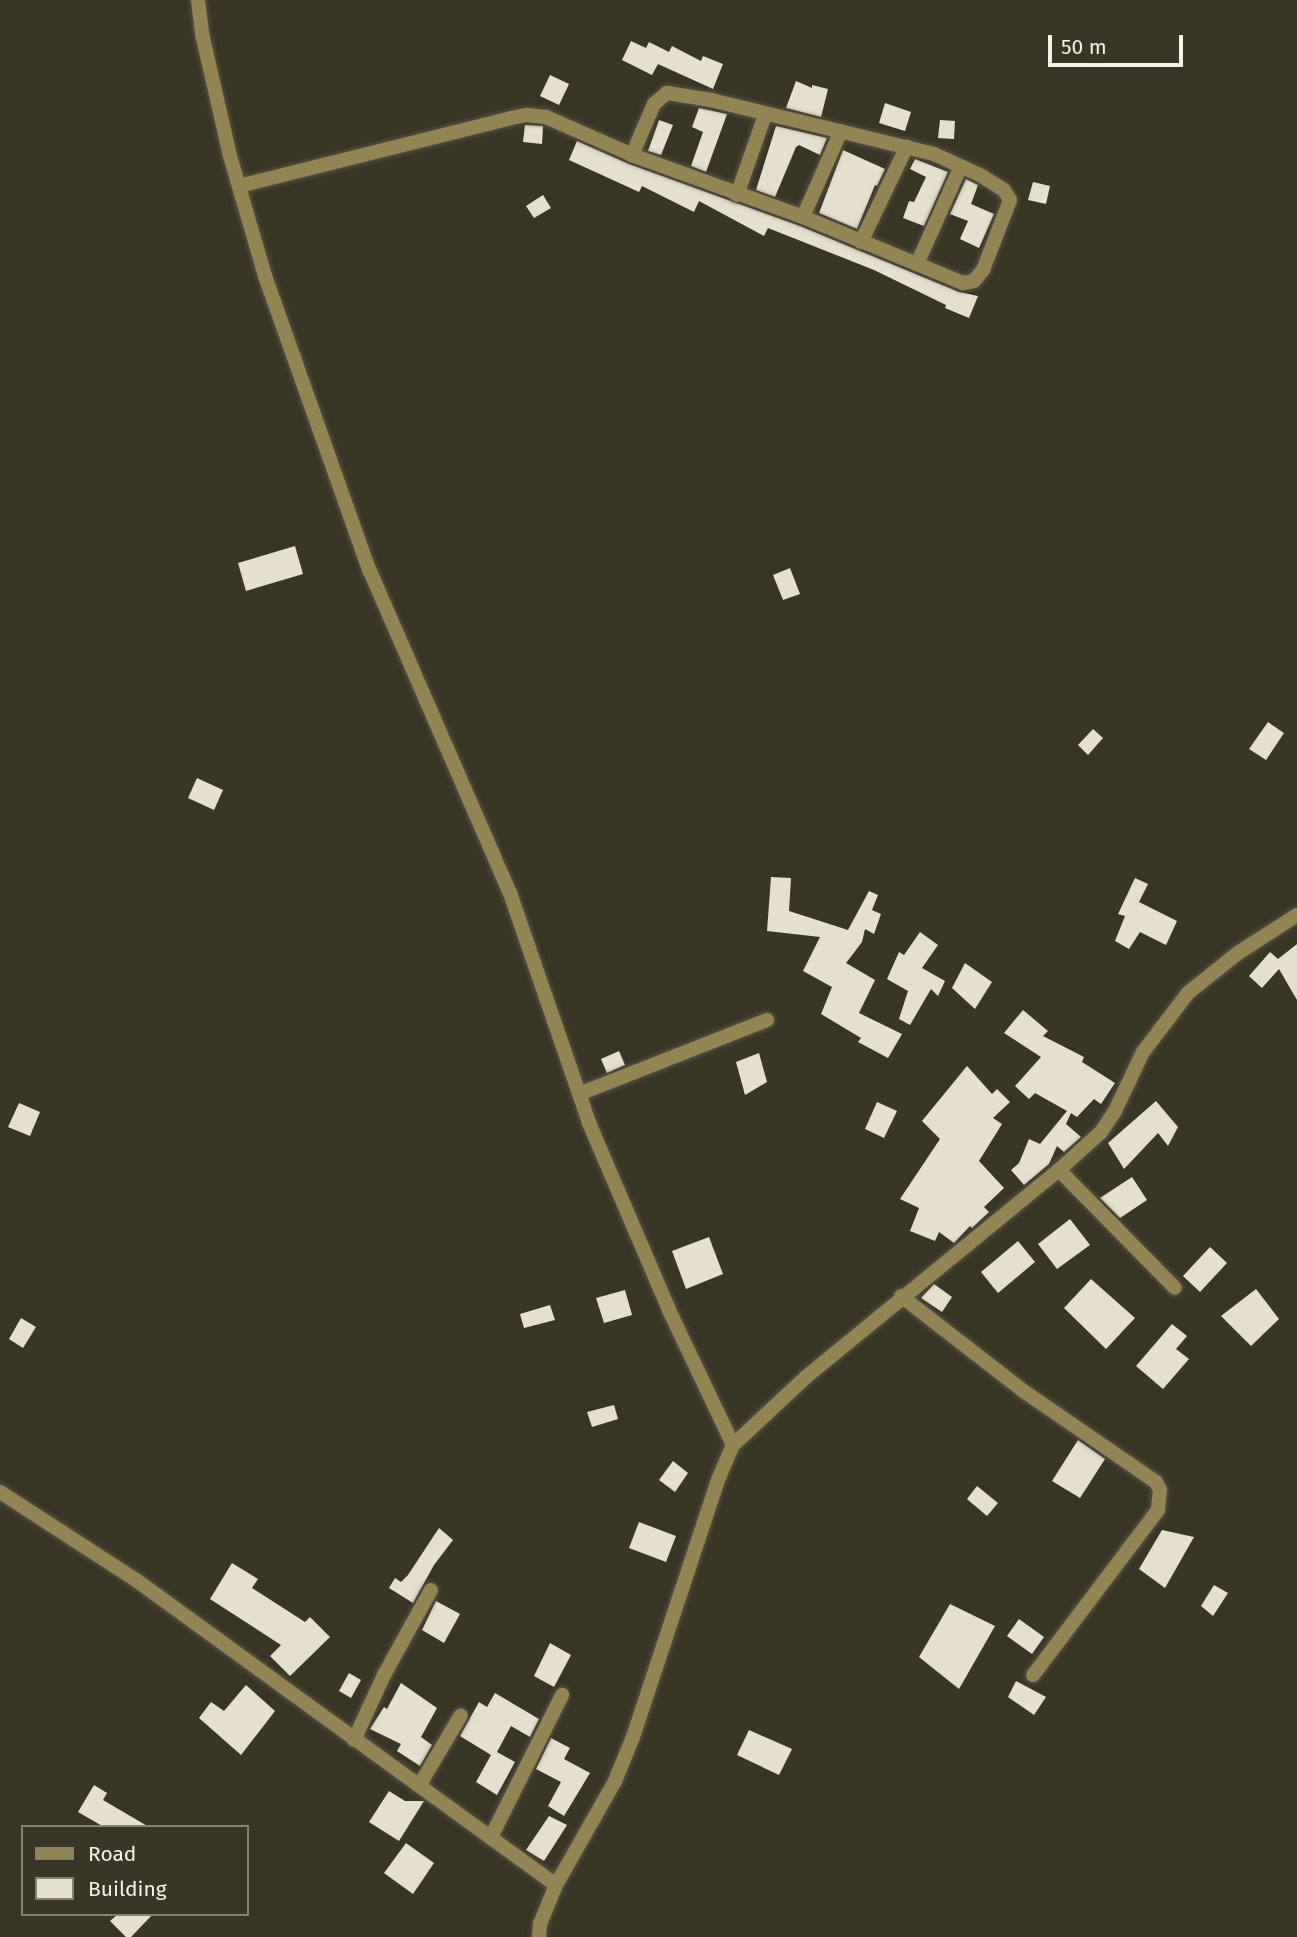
<!DOCTYPE html>
<style>
body{margin:0}
#map{position:relative;width:1297px;height:1937px;overflow:hidden;background:#3a3626;font-family:"Fira Sans",sans-serif}
div>[style]{position:absolute}
.building>*{inset:0;background:#e5e0cd}
.roads{filter:drop-shadow(0 0 2px #585445) drop-shadow(0 0 2px #585445)}
.minor>*{height:14px;margin:-7px;padding:0 7px;transform-origin:7px;border-radius:7px;background:#938553}
span{translate:-50% -50%;white-space:nowrap;text-align:center;line-height:1.15;-webkit-text-stroke:7px #3a3626;paint-order:stroke}
.legend{position:absolute;left:21px;top:1825px;width:228px;height:91px;box-sizing:border-box;background:#3a3626;border:2px solid #848173;margin:0;padding:9px 12px;list-style:none;font-size:21px;color:#f4f1e7}
.legend li{display:flex;align-items:center;gap:14px;height:35px}
.legend b{width:35px;border:2px solid #848173}
.scale{position:absolute;left:1048px;top:35px;width:135px;height:32px;box-sizing:border-box;border:4px solid #f4f1e7;border-top:0;padding-left:9px;font-size:21px;line-height:24px;white-space:nowrap;color:#f4f1e7;-webkit-text-stroke:5px #3a3626;paint-order:stroke}
</style>
<div id="map">
<div class="building">
<i style="clip-path:polygon(631px 41px,646px 48px,649px 42px,669px 52px,672px 46px,701px 61px,703px 56px,723px 64px,713px 89px,658px 64px,652px 75px,622px 60px)"></i>
<i style="clip-path:polygon(550px 75px,569px 84px,559px 105px,540px 96px)"></i>
<i style="clip-path:polygon(796px 81px,812px 88px,812px 85px,828px 89px,821px 117px,786px 108px)"></i>
<i style="clip-path:polygon(885px 103px,911px 112px,905px 131px,879px 123px)"></i>
<i style="clip-path:polygon(699px 108px,727px 114px,706px 172px,691px 166px,703px 132px,692px 127px)"></i>
<i style="clip-path:polygon(659px 120px,673px 125px,661px 155px,648px 151px)"></i>
<i style="clip-path:polygon(940px 120px,955px 121px,954px 139px,938px 138px)"></i>
<i style="clip-path:polygon(525px 125px,543px 126px,542px 144px,523px 142px)"></i>
<i style="clip-path:polygon(776px 126px,827px 138px,820px 155px,799px 145px,796px 147px,775px 197px,756px 190px)"></i>
<i style="clip-path:polygon(577px 141px,629px 164px,800px 226px,959px 292px,978px 296px,969px 318px,945px 308px,946px 305px,874px 270px,768px 228px,764px 236px,699px 201px,694px 212px,642px 186px,639px 192px,569px 160px)"></i>
<i style="clip-path:polygon(843px 150px,885px 169px,877px 186px,875px 185px,857px 229px,819px 213px)"></i>
<i style="clip-path:polygon(915px 159px,948px 172px,924px 226px,903px 218px,909px 201px,914px 202px,926px 177px,910px 169px)"></i>
<i style="clip-path:polygon(966px 179px,978px 185px,971px 204px,994px 214px,979px 248px,960px 239px,968px 221px,950px 214px)"></i>
<i style="clip-path:polygon(1033px 182px,1050px 186px,1046px 204px,1028px 200px)"></i>
<i style="clip-path:polygon(543px 195px,551px 208px,534px 218px,526px 206px)"></i>
<i style="clip-path:polygon(295px 546px,303px 574px,246px 591px,238px 563px)"></i>
<i style="clip-path:polygon(790px 568px,800px 594px,783px 600px,773px 575px)"></i>
<i style="clip-path:polygon(1268px 722px,1284px 733px,1266px 760px,1249px 749px)"></i>
<i style="clip-path:polygon(1093px 729px,1103px 738px,1088px 755px,1078px 745px)"></i>
<i style="clip-path:polygon(197px 778px,223px 790px,214px 810px,188px 798px)"></i>
<i style="clip-path:polygon(771px 877px,791px 878px,789px 911px,848px 930px,869px 891px,878px 895px,872px 910px,881px 914px,874px 934px,865px 929px,862px 942px,846px 963px,875px 980px,859px 1013px,902px 1034px,888px 1058px,858px 1042px,861px 1038px,821px 1014px,832px 987px,803px 971px,820px 937px,767px 931px)"></i>
<i style="clip-path:polygon(1135px 878px,1148px 884px,1139px 902px,1177px 921px,1166px 945px,1140px 932px,1129px 949px,1115px 941px,1125px 916px,1118px 914px)"></i>
<i style="clip-path:polygon(920px 932px,938px 945px,922px 968px,945px 981px,938px 996px,931px 989px,910px 1025px,899px 1019px,908px 991px,887px 979px,899px 952px,904px 955px)"></i>
<i style="clip-path:polygon(1297px 944px,1297px 1000px,1279px 969px,1262px 988px,1249px 976px,1270px 952px,1278px 959px)"></i>
<i style="clip-path:polygon(965px 963px,992px 982px,975px 1009px,952px 988px)"></i>
<i style="clip-path:polygon(1023px 1010px,1048px 1031px,1043px 1036px,1084px 1057px,1082px 1062px,1115px 1083px,1101px 1104px,1094px 1099px,1077px 1117px,1071px 1113px,1066px 1124px,1081px 1137px,1064px 1152px,1057px 1146px,1049px 1164px,1024px 1185px,1011px 1170px,1019px 1163px,1029px 1139px,1040px 1144px,1067px 1111px,1035px 1093px,1029px 1099px,1015px 1086px,1041px 1057px,1004px 1033px)"></i>
<i style="clip-path:polygon(619px 1051px,625px 1065px,607px 1073px,601px 1059px)"></i>
<i style="clip-path:polygon(759px 1053px,767px 1082px,745px 1095px,736px 1062px)"></i>
<i style="clip-path:polygon(967px 1066px,992px 1094px,997px 1089px,1010px 1102px,993px 1118px,1002px 1124px,979px 1161px,1004px 1188px,984px 1207px,989px 1212px,972px 1228px,970px 1226px,954px 1243px,939px 1232px,935px 1241px,910px 1231px,919px 1208px,900px 1199px,940px 1139px,922px 1121px)"></i>
<i style="clip-path:polygon(1156px 1101px,1178px 1127px,1168px 1146px,1158px 1133px,1124px 1169px,1108px 1143px)"></i>
<i style="clip-path:polygon(877px 1102px,897px 1111px,884px 1138px,865px 1129px)"></i>
<i style="clip-path:polygon(19px 1103px,40px 1112px,30px 1136px,8px 1127px)"></i>
<i style="clip-path:polygon(1132px 1177px,1147px 1200px,1120px 1218px,1100px 1198px)"></i>
<i style="clip-path:polygon(1070px 1219px,1090px 1245px,1057px 1269px,1038px 1244px)"></i>
<i style="clip-path:polygon(709px 1237px,723px 1274px,686px 1289px,672px 1251px)"></i>
<i style="clip-path:polygon(1018px 1241px,1035px 1262px,998px 1293px,981px 1272px)"></i>
<i style="clip-path:polygon(1210px 1247px,1227px 1263px,1200px 1292px,1183px 1276px)"></i>
<i style="clip-path:polygon(1091px 1279px,1135px 1318px,1106px 1349px,1064px 1308px)"></i>
<i style="clip-path:polygon(934px 1284px,952px 1297px,942px 1312px,921px 1298px)"></i>
<i style="clip-path:polygon(1256px 1289px,1279px 1319px,1251px 1346px,1221px 1316px)"></i>
<i style="clip-path:polygon(625px 1290px,632px 1315px,604px 1323px,596px 1298px)"></i>
<i style="clip-path:polygon(550px 1305px,555px 1320px,524px 1328px,520px 1314px)"></i>
<i style="clip-path:polygon(21px 1318px,36px 1327px,23px 1348px,9px 1339px)"></i>
<i style="clip-path:polygon(1172px 1324px,1187px 1336px,1176px 1349px,1189px 1359px,1163px 1389px,1136px 1366px)"></i>
<i style="clip-path:polygon(614px 1405px,618px 1419px,592px 1427px,587px 1412px)"></i>
<i style="clip-path:polygon(1078px 1440px,1105px 1459px,1080px 1498px,1052px 1481px)"></i>
<i style="clip-path:polygon(673px 1461px,688px 1473px,675px 1492px,659px 1480px)"></i>
<i style="clip-path:polygon(977px 1486px,998px 1503px,987px 1516px,967px 1499px)"></i>
<i style="clip-path:polygon(639px 1522px,676px 1536px,666px 1562px,629px 1548px)"></i>
<i style="clip-path:polygon(439px 1528px,453px 1540px,434px 1565px,413px 1603px,389px 1588px,395px 1578px,401px 1582px,408px 1575px)"></i>
<i style="clip-path:polygon(1162px 1530px,1194px 1537px,1165px 1588px,1139px 1569px)"></i>
<i style="clip-path:polygon(232px 1563px,258px 1579px,252px 1588px,305px 1622px,310px 1617px,330px 1637px,290px 1676px,270px 1656px,281px 1645px,210px 1599px)"></i>
<i style="clip-path:polygon(1214px 1585px,1228px 1593px,1213px 1616px,1201px 1606px)"></i>
<i style="clip-path:polygon(436px 1601px,460px 1614px,444px 1643px,422px 1630px)"></i>
<i style="clip-path:polygon(950px 1604px,995px 1626px,959px 1689px,919px 1657px)"></i>
<i style="clip-path:polygon(1019px 1619px,1044px 1637px,1032px 1654px,1007px 1636px)"></i>
<i style="clip-path:polygon(550px 1643px,571px 1655px,554px 1687px,534px 1676px)"></i>
<i style="clip-path:polygon(349px 1673px,361px 1680px,351px 1698px,339px 1691px)"></i>
<i style="clip-path:polygon(1016px 1681px,1046px 1697px,1034px 1715px,1008px 1697px)"></i>
<i style="clip-path:polygon(401px 1683px,437px 1708px,421px 1737px,432px 1745px,420px 1766px,397px 1751px,401px 1744px,370px 1729px,384px 1707px,387px 1709px)"></i>
<i style="clip-path:polygon(246px 1685px,275px 1711px,241px 1755px,199px 1718px,211px 1702px,224px 1711px)"></i>
<i style="clip-path:polygon(495px 1693px,539px 1719px,530px 1737px,511px 1726px,497px 1752px,515px 1762px,497px 1795px,476px 1782px,491px 1755px,460px 1736px,479px 1702px,487px 1707px)"></i>
<i style="clip-path:polygon(749px 1730px,792px 1749px,779px 1775px,737px 1755px)"></i>
<i style="clip-path:polygon(551px 1738px,570px 1748px,564px 1759px,590px 1773px,564px 1816px,548px 1806px,561px 1782px,536px 1769px)"></i>
<i style="clip-path:polygon(94px 1785px,107px 1793px,103px 1800px,149px 1827px,104px 1827px,78px 1812px)"></i>
<i style="clip-path:polygon(389px 1791px,405px 1801px,424px 1801px,399px 1841px,369px 1822px)"></i>
<i style="clip-path:polygon(549px 1816px,567px 1825px,544px 1861px,526px 1850px)"></i>
<i style="clip-path:polygon(406px 1843px,434px 1863px,413px 1894px,384px 1873px)"></i>
<i style="clip-path:polygon(118px 1914px,153px 1914px,131px 1937px,126px 1937px,110px 1921px)"></i>
</div>
<div class="roads">
<div class="minor">
<i style="left:198px;top:0;width:38px;rotate:83deg"></i>
<i style="left:203px;top:38px;width:121px;rotate:77.1deg"></i>
<i style="left:230px;top:156px;width:125px;rotate:73.7deg"></i>
<i style="left:265px;top:276px;width:311px;rotate:70.5deg"></i>
<i style="left:369px;top:569px;width:353px;rotate:66.5deg"></i>
<i style="left:510px;top:893px;width:243px;rotate:71deg"></i>
<i style="left:589px;top:1123px;width:203px;rotate:66.8deg"></i>
<i style="left:669px;top:1310px;width:149px;rotate:64.6deg"></i>
<i style="left:239px;top:186px;width:280px;rotate:-14deg"></i>
<i style="left:511px;top:118px;width:16px;rotate:-11deg"></i>
<i style="left:527px;top:115px;width:19px;rotate:6deg"></i>
<i style="left:546px;top:117px;width:94px;rotate:23.8deg"></i>
<i style="left:632px;top:155px;width:182px;rotate:19.9deg"></i>
<i style="left:803px;top:217px;width:173px;rotate:22.4deg"></i>
<i style="left:963px;top:283px;width:11px;rotate:-10deg"></i>
<i style="left:974px;top:281px;width:14px;rotate:-51deg"></i>
<i style="left:983px;top:270px;width:75px;rotate:-68.9deg"></i>
<i style="left:1010px;top:200px;width:12px;rotate:-121deg"></i>
<i style="left:1004px;top:190px;width:26px;rotate:-148deg"></i>
<i style="left:982px;top:176px;width:53px;rotate:-155.4deg"></i>
<i style="left:934px;top:154px;width:229px;rotate:-166.4deg"></i>
<i style="left:711px;top:100px;width:45px;rotate:-171deg"></i>
<i style="left:667px;top:93px;width:17px;rotate:140deg"></i>
<i style="left:654px;top:104px;width:56px;rotate:113.3deg"></i>
<i style="left:737px;top:195px;width:85px;rotate:-70.7deg"></i>
<i style="left:803px;top:217px;width:94px;rotate:-66.2deg"></i>
<i style="left:861px;top:242px;width:106px;rotate:-64.4deg"></i>
<i style="left:917px;top:264px;width:107px;rotate:-65.8deg"></i>
<i style="left:579px;top:1094px;width:202px;rotate:-21.5deg"></i>
<i style="left:1059px;top:1170px;width:165px;rotate:45.5deg"></i>
<i style="left:901px;top:1296px;width:153px;rotate:37.8deg"></i>
<i style="left:1022px;top:1390px;width:163px;rotate:34.5deg"></i>
<i style="left:1156px;top:1482px;width:9px;rotate:63deg"></i>
<i style="left:1160px;top:1490px;width:20px;rotate:96deg"></i>
<i style="left:1158px;top:1510px;width:207px;rotate:127.1deg"></i>
<i style="left:0;top:1492px;width:162px;rotate:32.9deg"></i>
<i style="left:136px;top:1580px;width:519px;rotate:35.99deg"></i>
<i style="left:354px;top:1740px;width:72px;rotate:-65.2deg"></i>
<i style="left:384px;top:1675px;width:97px;rotate:-61.1deg"></i>
<i style="left:419px;top:1786px;width:82px;rotate:-59.4deg"></i>
<i style="left:491px;top:1837px;width:159px;rotate:-63.4deg"></i>
<i style="left:539px;top:1937px;width:13px;rotate:-86deg"></i>
<i style="left:540px;top:1924px;width:42px;rotate:-67.7deg"></i>
<i style="left:556px;top:1885px;width:120px;rotate:-60.4deg"></i>
<i style="left:615px;top:1781px;width:48px;rotate:-67.8deg"></i>
<i style="left:633px;top:1737px;width:271px;rotate:-71.7deg"></i>
<i style="left:718px;top:1480px;width:38px;rotate:-67deg"></i>
<i style="left:733px;top:1445px;width:100px;rotate:-43deg"></i>
<i style="left:806px;top:1377px;width:327px;rotate:-39.3deg"></i>
<i style="left:1059px;top:1170px;width:57px;rotate:-42.1deg"></i>
<i style="left:1101px;top:1132px;width:25px;rotate:-56deg"></i>
<i style="left:1115px;top:1111px;width:65px;rotate:-64.6deg"></i>
<i style="left:1143px;top:1052px;width:74px;rotate:-52.7deg"></i>
<i style="left:1188px;top:993px;width:64px;rotate:-38.7deg"></i>
<i style="left:1238px;top:953px;width:70px;rotate:-32.8deg"></i>
</div>
</div>
<ul class="legend">
<li><b style="height:9px;background:#938553"></b>Road</li>
<li><b style="height:19px;background:#e5e0cd"></b>Building</li>
</ul>
<div class="scale">50 m</div>
</div>
